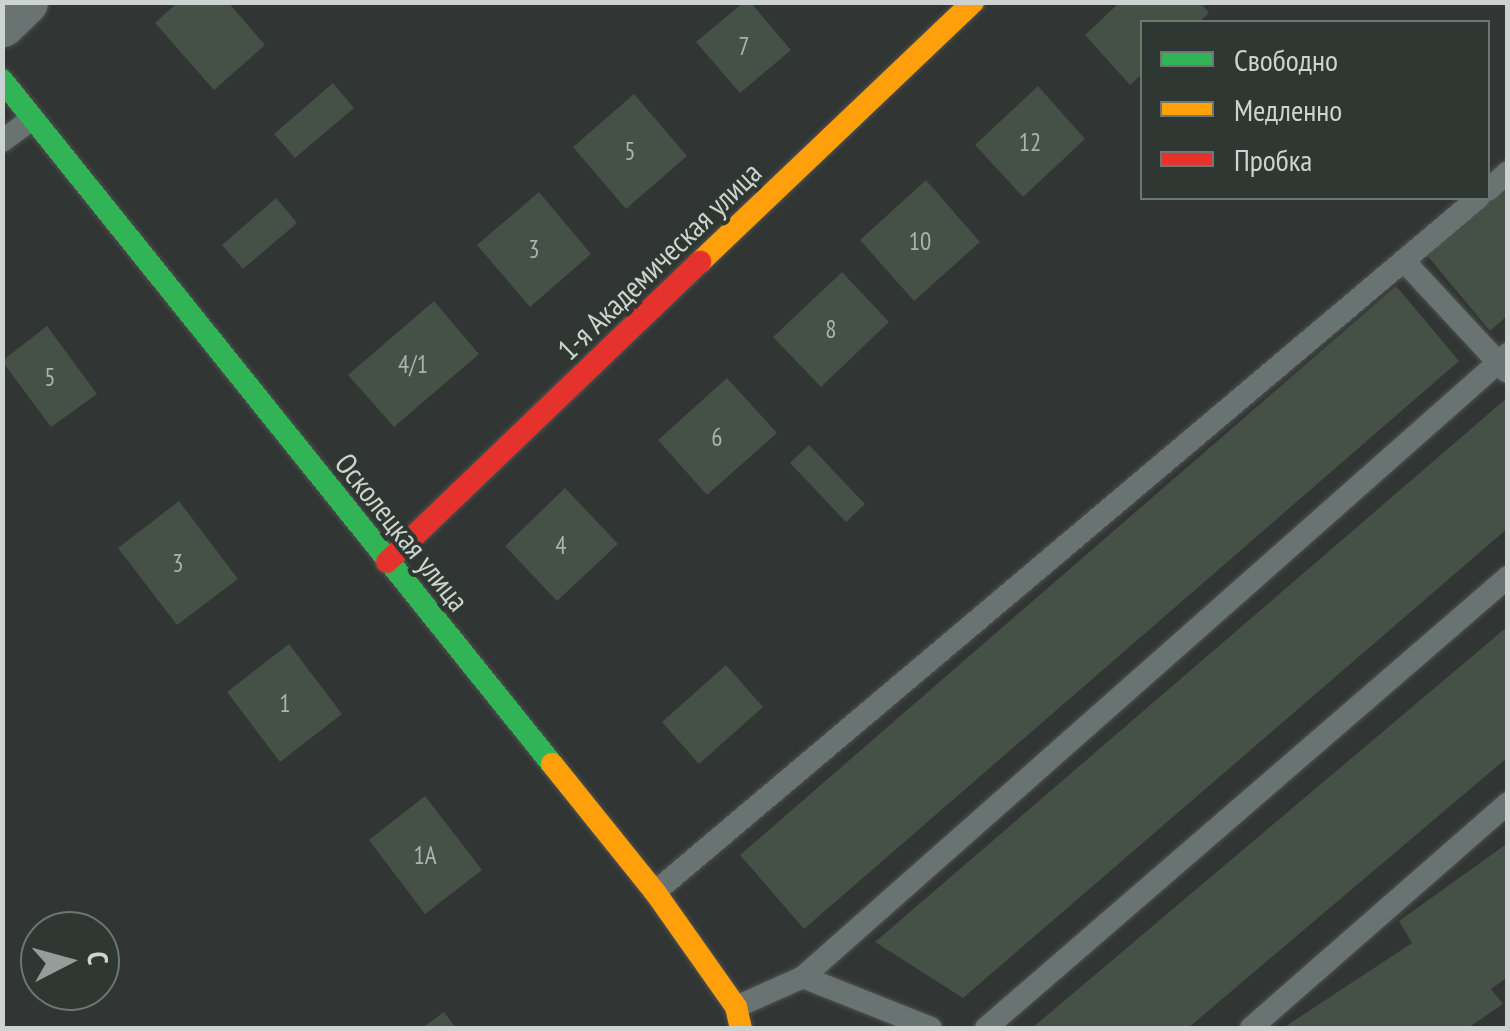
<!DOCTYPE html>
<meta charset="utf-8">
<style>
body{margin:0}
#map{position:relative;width:1510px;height:1031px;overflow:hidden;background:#313533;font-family:"PT Sans Narrow",sans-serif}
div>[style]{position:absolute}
.building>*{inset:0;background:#455047}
.roads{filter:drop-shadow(0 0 2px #4e514f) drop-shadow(0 0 2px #4e514f)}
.lane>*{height:22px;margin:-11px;padding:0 11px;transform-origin:11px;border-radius:11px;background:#697472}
.street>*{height:45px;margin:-22.5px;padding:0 22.5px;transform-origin:22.5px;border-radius:22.5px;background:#697472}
.fast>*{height:22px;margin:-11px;padding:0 11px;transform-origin:11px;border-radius:11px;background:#30b455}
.slow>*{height:22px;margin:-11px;padding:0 11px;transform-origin:11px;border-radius:11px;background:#ff9f0a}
.jam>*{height:22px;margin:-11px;padding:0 11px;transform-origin:11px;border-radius:11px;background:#e5322d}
span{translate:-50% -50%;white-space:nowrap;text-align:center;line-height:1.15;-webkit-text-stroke:8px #2f3733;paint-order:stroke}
.number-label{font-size:25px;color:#abb2ae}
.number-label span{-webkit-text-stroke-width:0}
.street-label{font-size:30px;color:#cdd3d0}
.frame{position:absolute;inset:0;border:5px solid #cdd3d0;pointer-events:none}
.legend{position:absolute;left:1140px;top:20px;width:350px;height:180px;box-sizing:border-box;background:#2f3733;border:2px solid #6e7572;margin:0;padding:12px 18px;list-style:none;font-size:30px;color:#cdd3d0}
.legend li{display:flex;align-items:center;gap:20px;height:50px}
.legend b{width:50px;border:2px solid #6e7572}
.north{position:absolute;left:20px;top:911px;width:100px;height:100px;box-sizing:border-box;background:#2f3733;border:2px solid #6e7572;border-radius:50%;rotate:84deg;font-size:28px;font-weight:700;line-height:40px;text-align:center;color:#cdd3d0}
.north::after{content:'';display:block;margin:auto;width:35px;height:45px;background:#969c99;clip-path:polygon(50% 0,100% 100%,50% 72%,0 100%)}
</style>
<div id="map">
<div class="building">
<i style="clip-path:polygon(178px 2px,228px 2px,265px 45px,214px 90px,155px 23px)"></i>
<i style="clip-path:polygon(1120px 2px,1200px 2px,1209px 13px,1199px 22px,1142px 22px,1142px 74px,1130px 85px,1085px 35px)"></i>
<i style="clip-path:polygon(743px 3px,751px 3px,791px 50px,740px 93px,696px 42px)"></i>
<i style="clip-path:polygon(333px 83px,354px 108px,295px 158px,274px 134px)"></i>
<i style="clip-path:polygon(1038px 86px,1085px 139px,1023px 197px,975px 145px)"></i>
<i style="clip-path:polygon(634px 94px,687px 156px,626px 209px,573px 147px)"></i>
<i style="clip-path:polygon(926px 180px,980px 242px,914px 301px,860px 240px)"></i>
<i style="clip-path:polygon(1508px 185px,1508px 315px,1490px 331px,1426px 254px)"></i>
<i style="clip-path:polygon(539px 192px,591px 254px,530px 307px,477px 245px)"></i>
<i style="clip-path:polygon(276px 198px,297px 223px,243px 269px,222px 245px)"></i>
<i style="clip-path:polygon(842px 272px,889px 322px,821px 387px,773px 337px)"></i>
<i style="clip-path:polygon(1396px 286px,1459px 361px,804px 929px,740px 855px)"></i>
<i style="clip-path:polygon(434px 301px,479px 354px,394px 427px,348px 375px)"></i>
<i style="clip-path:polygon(47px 326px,97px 394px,51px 427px,2px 361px)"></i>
<i style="clip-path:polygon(727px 378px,777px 433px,707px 495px,658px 440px)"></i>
<i style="clip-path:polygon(1508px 397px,1508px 528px,963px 998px,875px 942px)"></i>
<i style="clip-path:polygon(809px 445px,865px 504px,846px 522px,790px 463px)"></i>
<i style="clip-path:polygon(565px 488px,618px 544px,557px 601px,505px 546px)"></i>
<i style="clip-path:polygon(179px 501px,238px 579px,177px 625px,118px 548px)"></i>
<i style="clip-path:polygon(1508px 626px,1508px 757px,1188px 1028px,1032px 1028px)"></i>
<i style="clip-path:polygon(289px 644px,342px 714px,280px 762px,227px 692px)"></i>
<i style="clip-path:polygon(726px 665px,763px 707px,699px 764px,662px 722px)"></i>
<i style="clip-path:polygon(425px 796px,482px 870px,425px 914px,369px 840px)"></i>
<i style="clip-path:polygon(1508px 843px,1508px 977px,1491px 989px,1503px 1004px,1468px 1028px,1283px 1028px,1412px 943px,1399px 921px)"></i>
<i style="clip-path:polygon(444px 1012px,456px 1028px,422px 1028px)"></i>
</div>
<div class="roads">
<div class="lane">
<i style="left:2px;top:141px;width:37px;rotate:-36deg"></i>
<i style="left:1488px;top:190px;width:27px;rotate:-42deg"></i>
<i style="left:1404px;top:261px;width:151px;rotate:47.1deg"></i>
<i style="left:655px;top:892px;width:1077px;rotate:-40.14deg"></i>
<i style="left:736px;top:1007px;width:73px;rotate:-24.1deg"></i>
<i style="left:931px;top:1028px;width:138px;rotate:-158.3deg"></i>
<i style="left:803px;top:977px;width:941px;rotate:-41.47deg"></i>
<i style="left:986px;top:1028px;width:690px;rotate:-40.83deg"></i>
<i style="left:1251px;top:1028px;width:342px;rotate:-41.2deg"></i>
</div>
<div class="street">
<i style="left:2px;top:24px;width:32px;rotate:-44deg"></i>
</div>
<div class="fast">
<i style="left:2px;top:80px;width:878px;rotate:51.2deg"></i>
</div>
<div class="slow">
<i style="left:700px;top:262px;width:377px;rotate:-43.6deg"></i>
<i style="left:552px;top:764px;width:164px;rotate:51.2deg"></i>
<i style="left:655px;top:892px;width:141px;rotate:54.8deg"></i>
<i style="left:736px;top:1007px;width:22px;rotate:77deg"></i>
</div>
<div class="jam">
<i style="left:387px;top:562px;width:434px;rotate:-43.8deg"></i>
</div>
</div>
<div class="number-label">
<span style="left:744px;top:46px">7</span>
<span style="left:1030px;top:142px">12</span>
<span style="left:630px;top:151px">5</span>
<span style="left:920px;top:241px">10</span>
<span style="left:534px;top:249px">3</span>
<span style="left:831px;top:329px">8</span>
<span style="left:413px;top:364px">4/1</span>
<span style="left:50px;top:377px">5</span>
<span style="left:717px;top:437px">6</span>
<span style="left:561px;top:545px">4</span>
<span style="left:178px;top:563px">3</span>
<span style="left:285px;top:703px">1</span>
<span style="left:425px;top:855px">1А</span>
</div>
<div class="street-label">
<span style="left:659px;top:261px;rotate:-44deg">1-я Академическая улица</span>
<span style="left:402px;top:532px;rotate:51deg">Осколецкая улица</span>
</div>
<div class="frame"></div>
<ul class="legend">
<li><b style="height:12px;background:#30b455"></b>Свободно</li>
<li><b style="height:12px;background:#ff9f0a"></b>Медленно</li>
<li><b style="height:12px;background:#e5322d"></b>Пробка</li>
</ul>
<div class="north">С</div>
</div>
